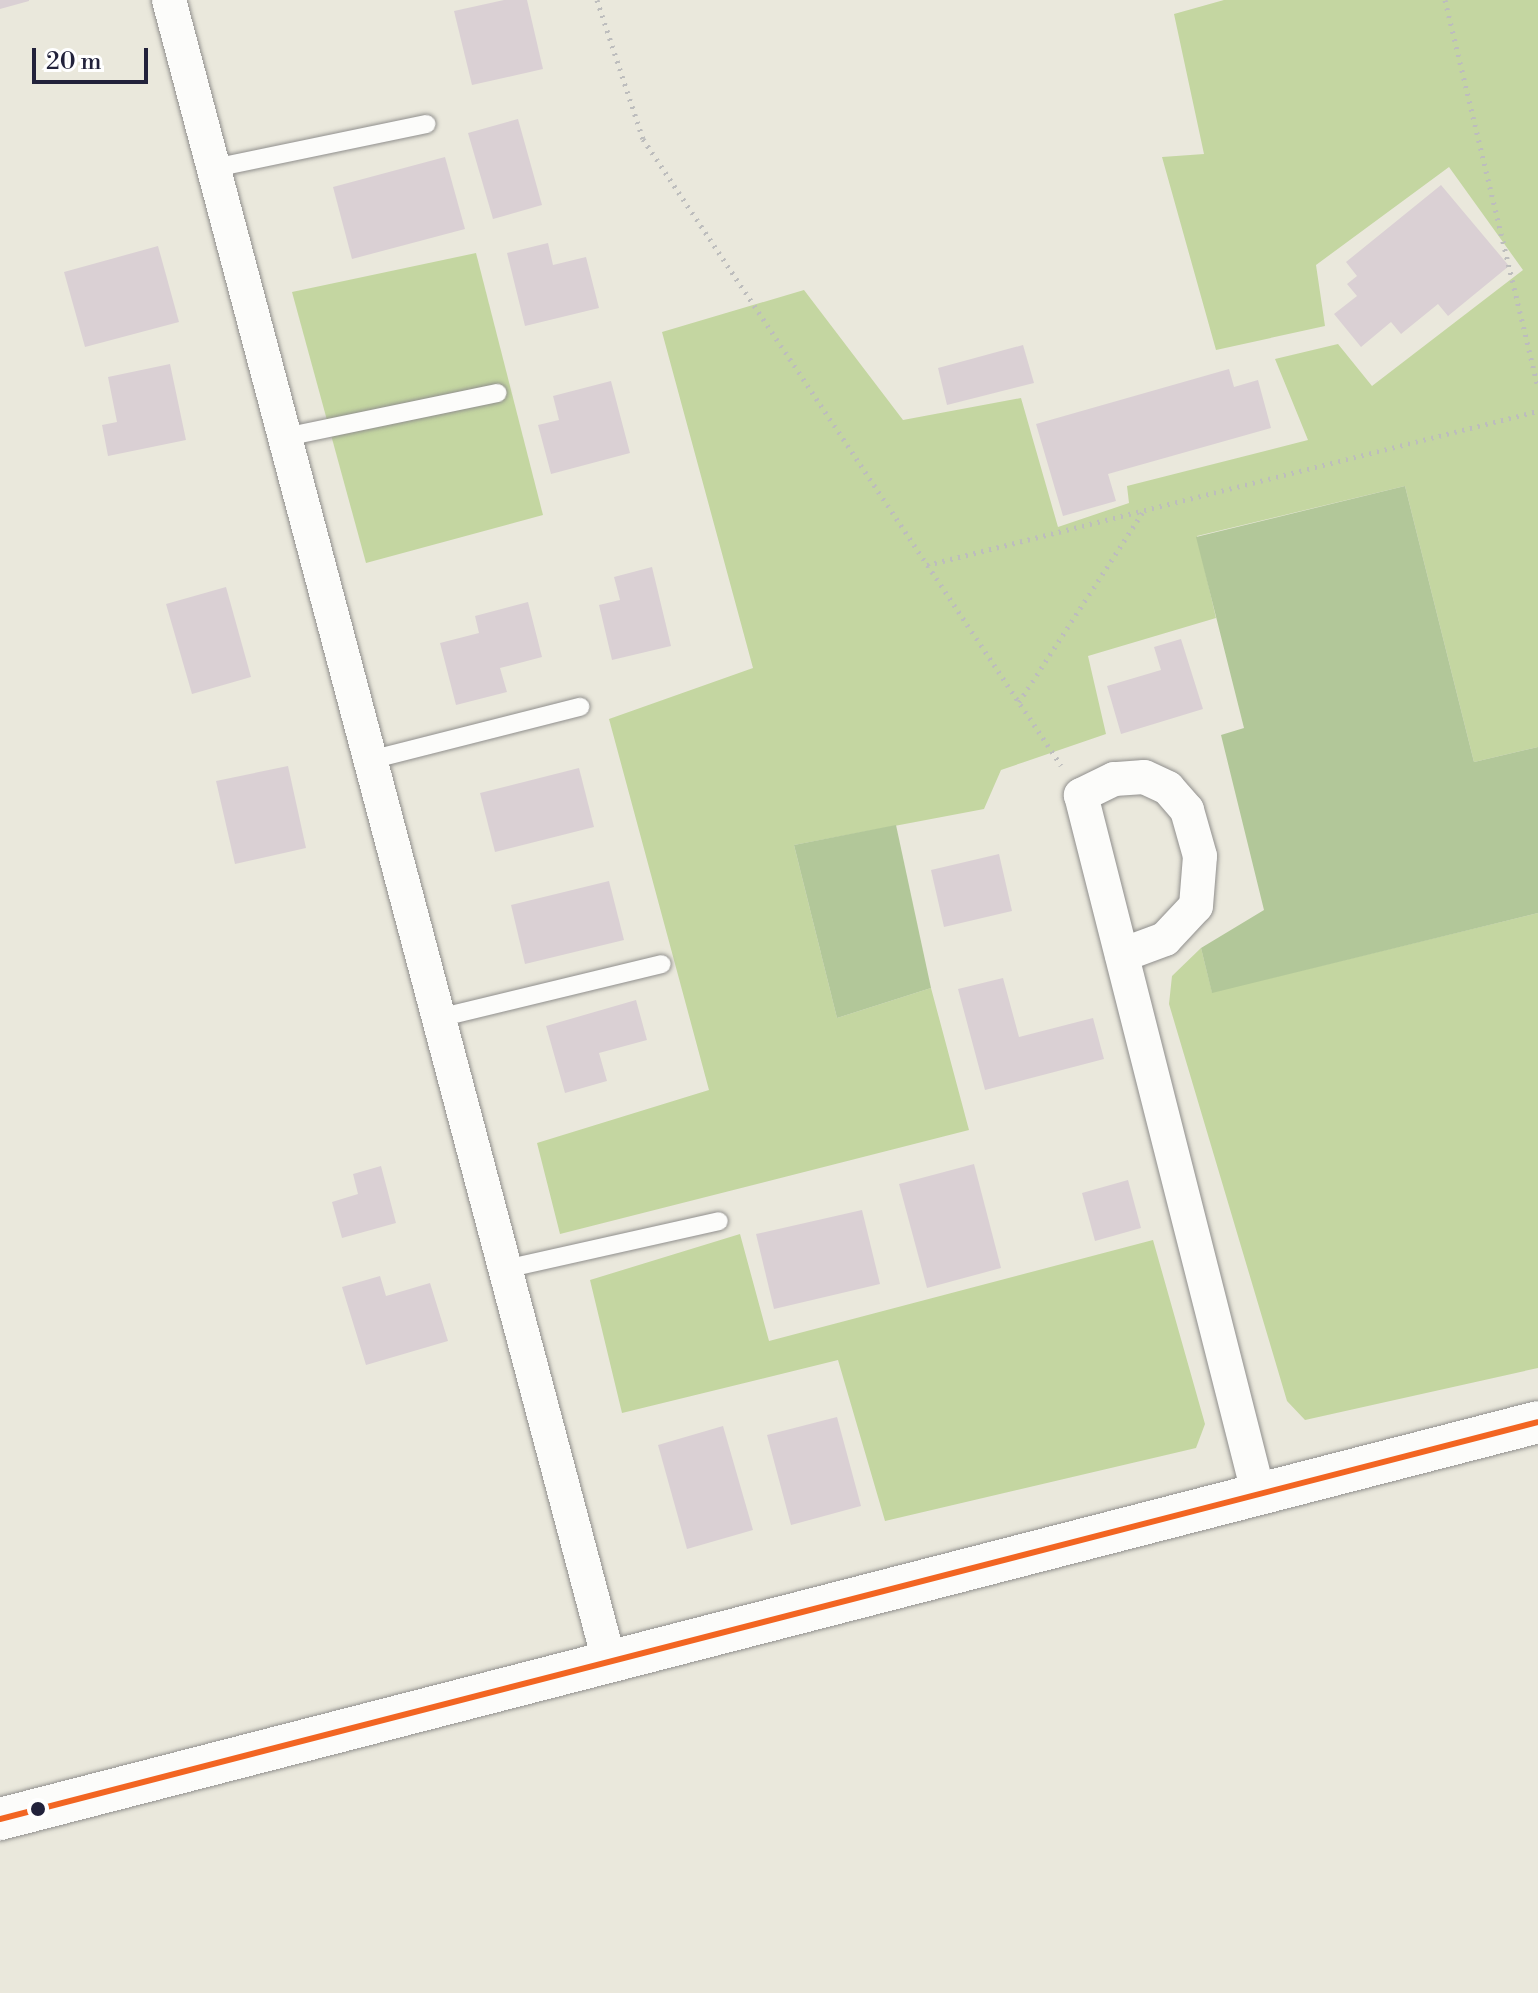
<!DOCTYPE html>
<style>
body{margin:0}
#map{position:relative;width:1538px;height:1993px;overflow:hidden;background:#eae8dc;font-family:"Libre Bodoni",serif}
div>[style]{position:absolute}
.green>*{inset:0;background:#c4d6a1}
.forest>*{inset:0;background:#b2c799}
.building>*{inset:0;background:#dad0d4}
.path>*{height:5px;margin-top:-2.5px;transform-origin:0;background:repeating-linear-gradient(90deg,#bdbdbd 0 2px,transparent 0 8px)}
.roads{filter:drop-shadow(0 0 2px #908f8d) drop-shadow(0 0 2px #908f8d)}
.service>*{height:18px;margin:-9px;padding:0 9px;transform-origin:9px;border-radius:9px;background:#fcfcfa}
.minor>*{height:34px;margin:-17px;padding:0 17px;transform-origin:17px;border-radius:17px;background:#fcfcfa}
.tertiary>*{height:42px;margin:-21px;padding:0 21px;transform-origin:21px;border-radius:21px;background:#fcfcfa}
.bus-1>*{height:6px;margin:-3px;padding:0 3px;transform-origin:3px;border-radius:3px;background:#f26522}
.dots>*{width:22px;height:22px;translate:-50% -50%;box-sizing:border-box;border:4px solid #fff;border-radius:50%}
span{translate:-50% -50%;white-space:nowrap;text-align:center;line-height:1.15;-webkit-text-stroke:6px #fff;paint-order:stroke}
.scale{position:absolute;left:32px;top:48px;width:116px;height:36px;box-sizing:border-box;border:4px solid #22223b;border-top:0;padding-left:10px;font-size:24px;line-height:28px;white-space:nowrap;color:#22223b;-webkit-text-stroke:6px #fff;paint-order:stroke}
</style>
<div id="map">
<div class="green">
<i style="clip-path:polygon(1224px 0,1538px 0,1538px 747px,1474px 762px,1405px 486px,1197px 536px,1216px 618px,1088px 656px,1106px 734px,1001px 770px,984px 809px,794px 845px,837px 1018px,931px 988px,969px 1130px,560px 1234px,537px 1143px,709px 1090px,609px 719px,753px 668px,662px 332px,804px 290px,903px 420px,1021px 398px,1058px 527px,1129px 503px,1127px 486px,1308px 440px,1275px 359px,1338px 344px,1372px 386px,1523px 270px,1449px 167px,1316px 265px,1325px 326px,1216px 350px,1162px 157px,1204px 154px,1174px 14px)"></i>
<i style="clip-path:polygon(476px 253px,543px 515px,366px 563px,292px 292px)"></i>
<i style="clip-path:polygon(1538px 913px,1538px 1368px,1305px 1420px,1287px 1401px,1169px 1004px,1172px 976px,1201px 948px,1212px 992px)"></i>
<i style="clip-path:polygon(740px 1234px,769px 1341px,1153px 1240px,1205px 1424px,1196px 1448px,885px 1521px,838px 1360px,622px 1413px,590px 1280px)"></i>
</div>
<div class="forest">
<i style="clip-path:polygon(1405px 486px,1474px 762px,1538px 747px,1538px 913px,1212px 993px,1201px 948px,1264px 910px,1221px 735px,1244px 728px,1196px 537px)"></i>
<i style="clip-path:polygon(896px 825px,931px 988px,837px 1018px,794px 845px)"></i>
</div>
<div class="building">
<i style="clip-path:polygon(0 0,29px 0,29px 1px,0 9px)"></i>
<i style="clip-path:polygon(504px 0,527px 0,543px 69px,472px 85px,454px 11px)"></i>
<i style="clip-path:polygon(518px 119px,542px 205px,493px 219px,468px 133px)"></i>
<i style="clip-path:polygon(445px 157px,465px 229px,352px 259px,333px 187px)"></i>
<i style="clip-path:polygon(1441px 185px,1509px 266px,1448px 316px,1438px 304px,1401px 334px,1391px 322px,1361px 347px,1334px 314px,1357px 296px,1347px 284px,1357px 276px,1346px 262px)"></i>
<i style="clip-path:polygon(548px 243px,553px 265px,586px 257px,599px 308px,525px 326px,507px 253px)"></i>
<i style="clip-path:polygon(158px 246px,179px 322px,85px 347px,64px 272px)"></i>
<i style="clip-path:polygon(1023px 345px,1034px 383px,947px 405px,938px 368px)"></i>
<i style="clip-path:polygon(170px 364px,186px 440px,108px 456px,102px 425px,117px 422px,108px 377px)"></i>
<i style="clip-path:polygon(1229px 369px,1234px 387px,1258px 380px,1271px 428px,1108px 474px,1116px 501px,1063px 516px,1036px 424px)"></i>
<i style="clip-path:polygon(611px 381px,630px 453px,551px 474px,538px 425px,559px 420px,553px 396px)"></i>
<i style="clip-path:polygon(652px 567px,671px 646px,612px 660px,599px 605px,620px 600px,614px 577px)"></i>
<i style="clip-path:polygon(226px 587px,251px 677px,192px 694px,166px 604px)"></i>
<i style="clip-path:polygon(528px 602px,542px 657px,500px 668px,507px 692px,456px 705px,440px 643px,479px 633px,475px 616px)"></i>
<i style="clip-path:polygon(1181px 639px,1203px 709px,1121px 734px,1107px 686px,1161px 670px,1154px 647px)"></i>
<i style="clip-path:polygon(288px 766px,306px 848px,235px 864px,216px 781px)"></i>
<i style="clip-path:polygon(579px 768px,594px 827px,495px 852px,480px 793px)"></i>
<i style="clip-path:polygon(999px 854px,1012px 911px,944px 927px,931px 870px)"></i>
<i style="clip-path:polygon(609px 881px,624px 940px,525px 964px,511px 905px)"></i>
<i style="clip-path:polygon(1003px 978px,1019px 1037px,1093px 1018px,1104px 1059px,985px 1090px,958px 989px)"></i>
<i style="clip-path:polygon(636px 1000px,647px 1040px,599px 1053px,607px 1081px,565px 1093px,546px 1026px)"></i>
<i style="clip-path:polygon(974px 1164px,1001px 1268px,927px 1288px,899px 1184px)"></i>
<i style="clip-path:polygon(381px 1166px,396px 1223px,342px 1238px,332px 1202px,358px 1194px,353px 1174px)"></i>
<i style="clip-path:polygon(1128px 1180px,1141px 1228px,1095px 1241px,1082px 1193px)"></i>
<i style="clip-path:polygon(862px 1210px,880px 1284px,774px 1309px,756px 1234px)"></i>
<i style="clip-path:polygon(380px 1276px,386px 1296px,430px 1283px,448px 1341px,366px 1365px,342px 1287px)"></i>
<i style="clip-path:polygon(837px 1417px,861px 1506px,791px 1525px,767px 1435px)"></i>
<i style="clip-path:polygon(723px 1426px,753px 1530px,687px 1549px,658px 1445px)"></i>
</div>
<div class="path">
<i style="left:597px;top:0;width:146px;rotate:71.7deg"></i>
<i style="left:643px;top:139px;width:753px;rotate:56.27deg"></i>
<i style="left:1445px;top:0;width:397px;rotate:76.5deg"></i>
<i style="left:927px;top:565px;width:630px;rotate:-14.15deg"></i>
<i style="left:1019px;top:702px;width:227px;rotate:-56.9deg"></i>
</div>
<div class="roads">
<div class="service">
<i style="left:214px;top:168px;width:217px;rotate:-11.7deg"></i>
<i style="left:285px;top:437px;width:217px;rotate:-11.7deg"></i>
<i style="left:370px;top:760px;width:217px;rotate:-14.2deg"></i>
<i style="left:439px;top:1018px;width:229px;rotate:-13.6deg"></i>
<i style="left:505px;top:1269px;width:219px;rotate:-12.6deg"></i>
</div>
<div class="minor">
<i style="left:169px;top:0;width:1718px;rotate:75.16deg"></i>
<i style="left:1122px;top:955px;width:46px;rotate:-20.4deg"></i>
<i style="left:1165px;top:939px;width:45px;rotate:-46.8deg"></i>
<i style="left:1196px;top:906px;width:50px;rotate:-85.4deg"></i>
<i style="left:1200px;top:856px;width:48px;rotate:-105.8deg"></i>
<i style="left:1187px;top:810px;width:29px;rotate:-131deg"></i>
<i style="left:1168px;top:788px;width:26px;rotate:-155deg"></i>
<i style="left:1144px;top:777px;width:30px;rotate:176deg"></i>
<i style="left:1114px;top:779px;width:37px;rotate:154deg"></i>
<i style="left:1081px;top:795px;width:719px;rotate:75.75deg"></i>
</div>
<div class="tertiary">
<i style="left:0;top:1819px;width:1588px;rotate:-14.47deg"></i>
</div>
</div>
<div class="bus-1">
<i style="left:0;top:1819px;width:1588px;rotate:-14.47deg"></i>
</div>
<div class="dots">
<i style="left:38px;top:1809px;background:#22223b"></i>
</div>
<div class="scale">20 m</div>
</div>
